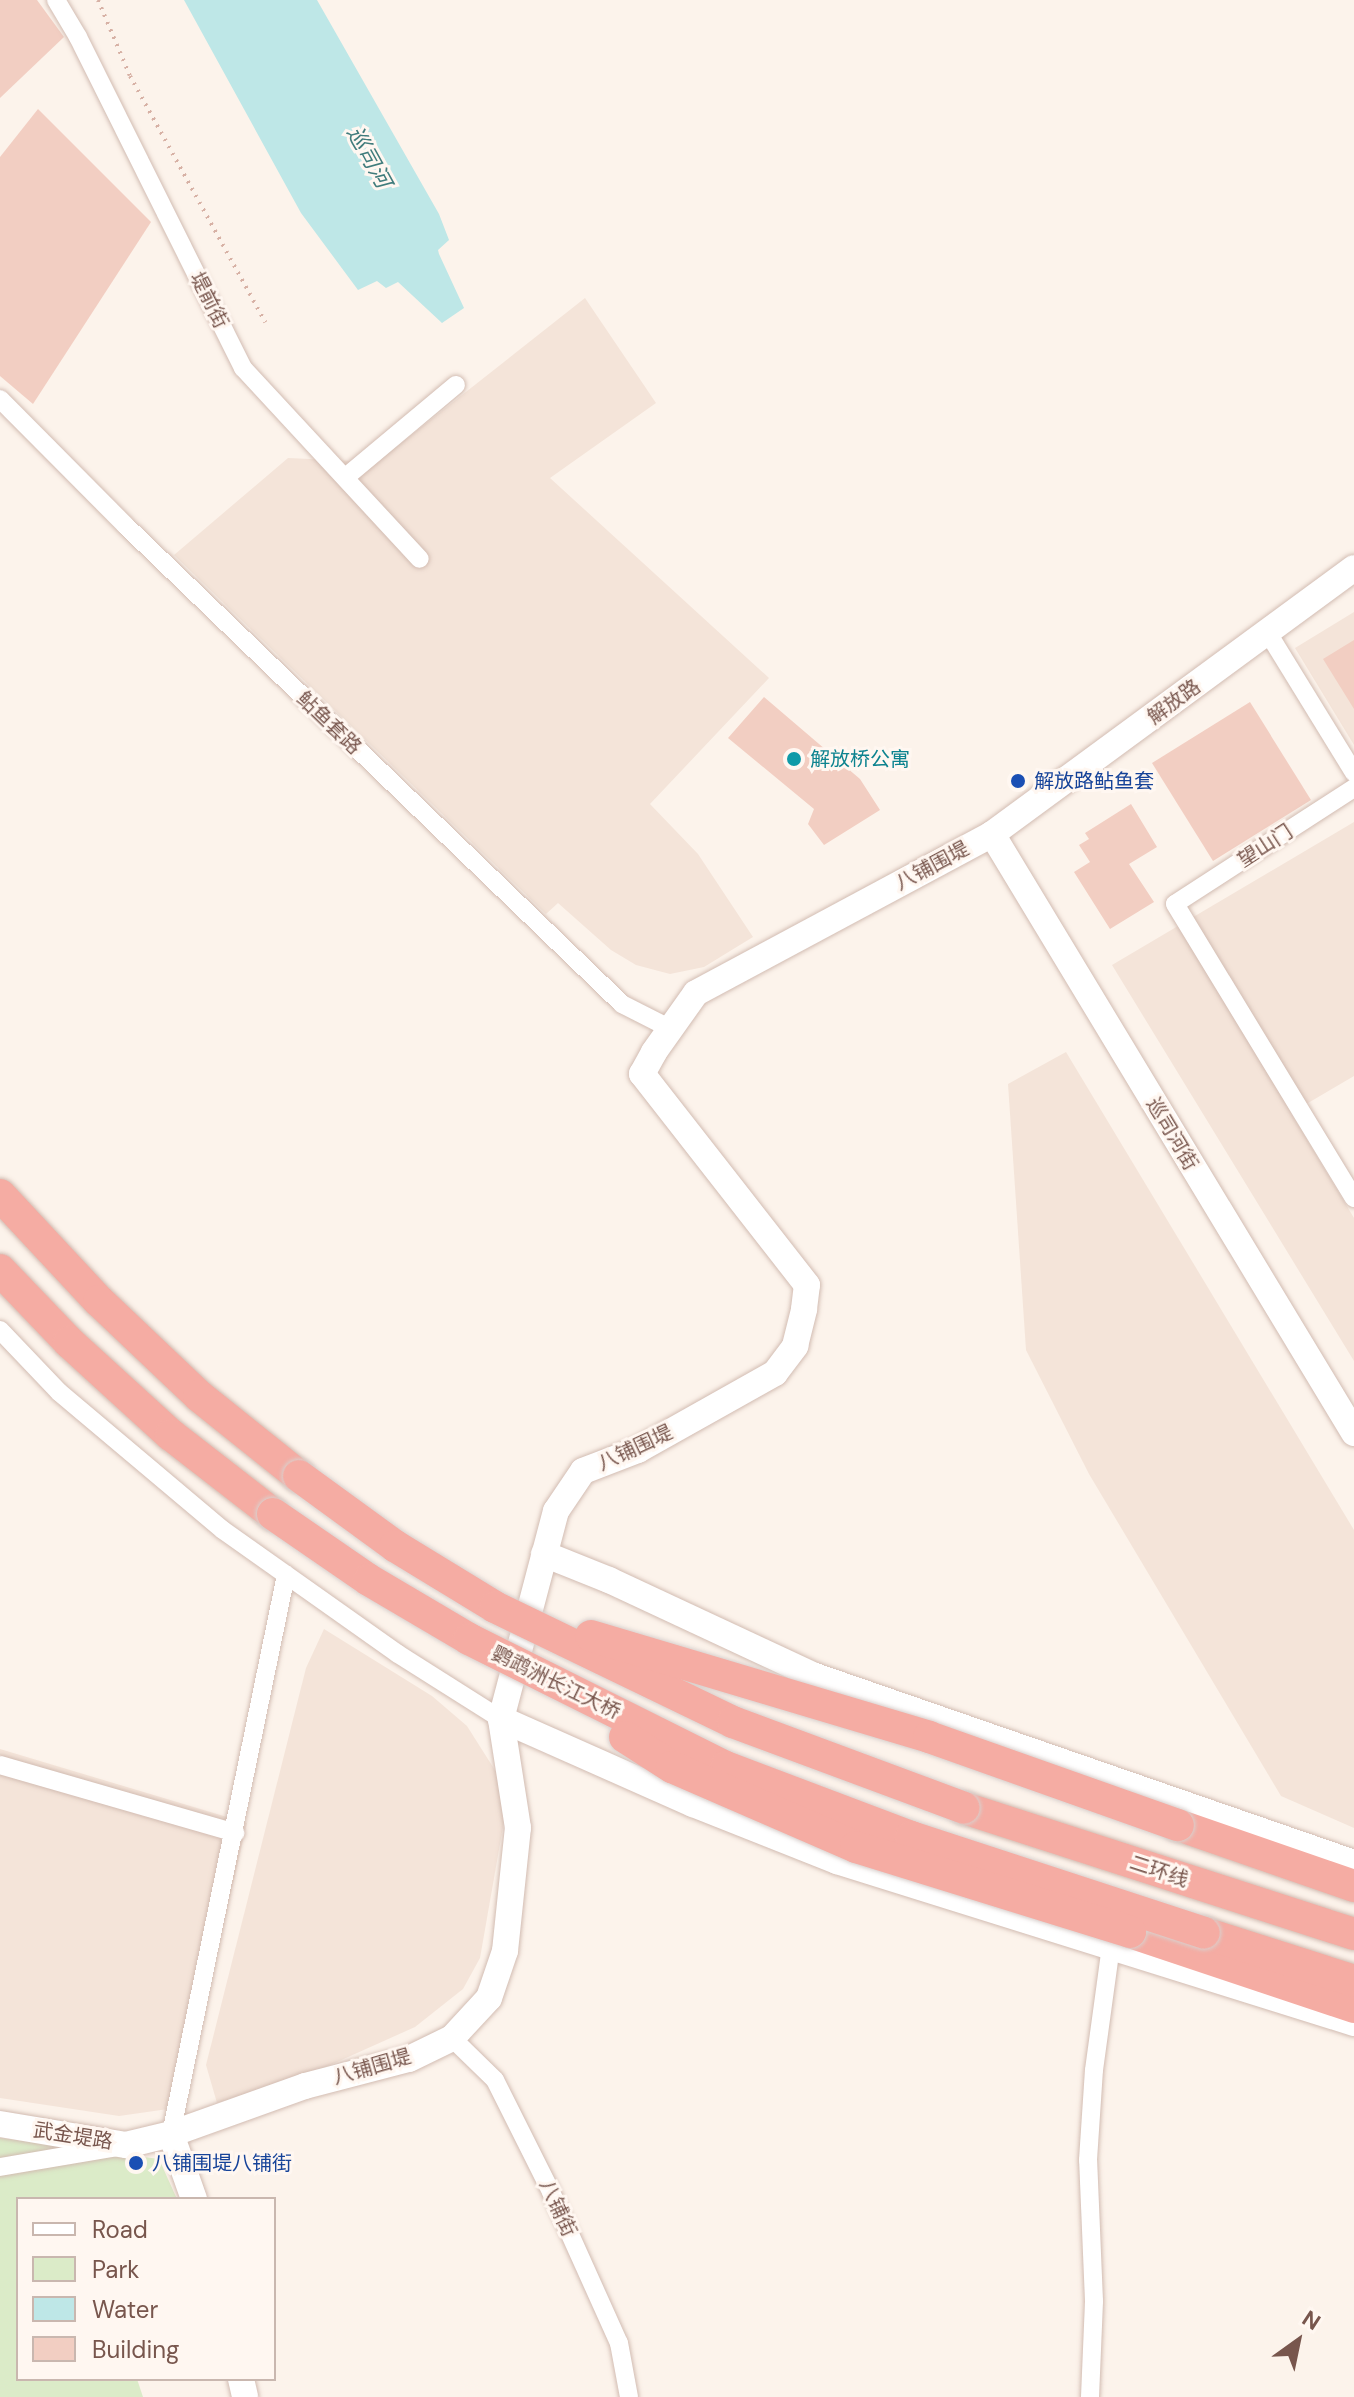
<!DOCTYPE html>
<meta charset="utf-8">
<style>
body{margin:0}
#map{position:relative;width:1354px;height:2397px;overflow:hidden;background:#fcf3eb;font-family:"DM Sans","Noto Sans SC",sans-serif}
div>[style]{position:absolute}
.residential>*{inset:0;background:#f4e4d9}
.green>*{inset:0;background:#dbebc8}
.water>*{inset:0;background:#bee7e7}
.building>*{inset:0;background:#f2cec2}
.path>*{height:4px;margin-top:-2px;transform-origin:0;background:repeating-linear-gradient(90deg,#d7b1a5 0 2px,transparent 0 8px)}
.roads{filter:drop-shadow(0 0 2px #d2bcb2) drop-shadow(0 0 2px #d2bcb2)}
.street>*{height:18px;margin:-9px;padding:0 9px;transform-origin:9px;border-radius:9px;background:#fff}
.secondary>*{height:26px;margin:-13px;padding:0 13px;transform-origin:13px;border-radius:13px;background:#fff}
.highway>*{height:32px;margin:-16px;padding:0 16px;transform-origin:16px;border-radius:16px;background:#f5aca3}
.bridges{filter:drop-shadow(0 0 2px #d9d0cd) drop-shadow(0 0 2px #d9d0cd)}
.highway-bridge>*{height:32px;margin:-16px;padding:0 16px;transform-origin:16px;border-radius:16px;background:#f5aca3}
.dots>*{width:22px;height:22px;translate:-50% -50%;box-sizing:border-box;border:4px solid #fff7f1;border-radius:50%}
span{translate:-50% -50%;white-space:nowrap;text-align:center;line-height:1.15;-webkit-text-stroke:6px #fff7f1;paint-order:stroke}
.street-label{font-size:20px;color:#78564d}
.culture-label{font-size:20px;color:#0d838f}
.left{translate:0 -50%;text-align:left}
.transit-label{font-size:20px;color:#164399}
.water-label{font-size:22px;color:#407c7c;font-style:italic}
.legend{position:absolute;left:16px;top:2197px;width:260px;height:184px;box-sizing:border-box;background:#fff7f1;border:2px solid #c9b7af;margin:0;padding:10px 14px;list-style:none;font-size:24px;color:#78564d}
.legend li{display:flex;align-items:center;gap:16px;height:40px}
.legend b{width:40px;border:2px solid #c9b7af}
.north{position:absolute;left:1258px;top:2301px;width:80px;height:80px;-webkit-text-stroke:6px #fff7f1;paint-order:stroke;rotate:33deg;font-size:22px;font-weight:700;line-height:32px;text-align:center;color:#78564d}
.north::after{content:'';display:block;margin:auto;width:28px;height:36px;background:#78564d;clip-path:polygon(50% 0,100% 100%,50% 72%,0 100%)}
</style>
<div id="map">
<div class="residential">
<i style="clip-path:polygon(585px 298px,656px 403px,550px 478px,769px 678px,650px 804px,698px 854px,753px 937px,704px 967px,670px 974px,636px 965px,611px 950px,558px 903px,546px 914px,174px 555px,288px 458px,377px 462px)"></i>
<i style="clip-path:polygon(1354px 612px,1354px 745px,1295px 648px)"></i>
<i style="clip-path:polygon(1354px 822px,1354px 1076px,1291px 1113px,1354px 1218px,1354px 1361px,1112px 965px)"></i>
<i style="clip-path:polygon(1066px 1052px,1354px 1530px,1354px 1828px,1281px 1796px,1089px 1474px,1026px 1350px,1008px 1084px)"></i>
<i style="clip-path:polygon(324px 1629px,432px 1696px,467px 1726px,498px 1775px,504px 1821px,480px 1958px,463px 1989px,415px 2027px,308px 2075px,217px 2103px,206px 2065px,306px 1668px)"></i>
<i style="clip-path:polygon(0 1749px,247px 1823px,182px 2107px,119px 2116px,0 2098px)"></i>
</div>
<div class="green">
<i style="clip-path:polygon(0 2138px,159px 2159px,177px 2199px,18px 2199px,18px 2379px,137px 2379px,143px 2397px,0 2397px)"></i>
</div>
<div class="water">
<i style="clip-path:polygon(184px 0,317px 0,439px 214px,449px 240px,438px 250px,439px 254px,464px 308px,442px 323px,398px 282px,386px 288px,377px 281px,358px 290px,301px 213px)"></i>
</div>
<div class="building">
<i style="clip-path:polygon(0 0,37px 0,64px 37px,0 98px)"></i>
<i style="clip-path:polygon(38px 109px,151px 222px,33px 404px,0 376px,0 157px)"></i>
<i style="clip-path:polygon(1354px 640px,1354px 709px,1323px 659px)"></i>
<i style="clip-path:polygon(764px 697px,860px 779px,880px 810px,824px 845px,808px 824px,814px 809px,728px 738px)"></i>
<i style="clip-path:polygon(1250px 702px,1311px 800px,1213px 861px,1152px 763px)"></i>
<i style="clip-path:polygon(1131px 804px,1157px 847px,1129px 864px,1154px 902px,1110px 929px,1074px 872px,1090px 862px,1079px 845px,1089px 839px,1085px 833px)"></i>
</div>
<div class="path">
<i style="left:98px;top:0;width:82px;rotate:67.2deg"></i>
<i style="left:130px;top:76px;width:281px;rotate:61.2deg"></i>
</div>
<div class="roads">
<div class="street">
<i style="left:56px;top:0;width:43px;rotate:59.3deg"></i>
<i style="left:78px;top:37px;width:370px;rotate:63.5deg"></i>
<i style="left:243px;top:368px;width:260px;rotate:47.2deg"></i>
<i style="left:0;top:399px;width:177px;rotate:45.2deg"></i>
<i style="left:125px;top:525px;width:690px;rotate:43.94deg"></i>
<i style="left:622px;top:1004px;width:55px;rotate:27deg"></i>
<i style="left:347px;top:476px;width:142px;rotate:-39.9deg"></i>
<i style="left:1268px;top:633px;width:164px;rotate:58.4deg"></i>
<i style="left:1354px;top:788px;width:213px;rotate:147.1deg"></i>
<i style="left:1175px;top:904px;width:344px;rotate:58.7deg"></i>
<i style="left:0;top:1330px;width:86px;rotate:46.4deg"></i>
<i style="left:59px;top:1392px;width:214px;rotate:40.1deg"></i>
<i style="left:223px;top:1530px;width:214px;rotate:35.3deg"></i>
<i style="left:398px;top:1654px;width:122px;rotate:32.3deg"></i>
<i style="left:0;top:1765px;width:245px;rotate:16.1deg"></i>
<i style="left:452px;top:2038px;width:60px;rotate:44.3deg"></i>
<i style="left:495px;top:2080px;width:125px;rotate:63.4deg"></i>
<i style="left:551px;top:2192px;width:166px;rotate:65.8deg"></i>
<i style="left:619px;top:2343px;width:55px;rotate:79.5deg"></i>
<i style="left:171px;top:2134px;width:571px;rotate:-78.38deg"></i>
<i style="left:0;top:2167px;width:114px;rotate:-9.6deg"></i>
<i style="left:1090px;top:2397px;width:96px;rotate:-87.6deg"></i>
<i style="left:1094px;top:2301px;width:141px;rotate:-92.4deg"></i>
<i style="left:1088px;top:2160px;width:90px;rotate:-86.2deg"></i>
<i style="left:1094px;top:2070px;width:125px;rotate:-82.2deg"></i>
</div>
<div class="secondary">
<i style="left:992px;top:834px;width:700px;rotate:58.85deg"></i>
<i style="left:544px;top:1554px;width:70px;rotate:21.8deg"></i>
<i style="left:609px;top:1580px;width:227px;rotate:25deg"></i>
<i style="left:815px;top:1676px;width:571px;rotate:19.13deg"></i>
<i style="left:501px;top:1719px;width:210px;rotate:23.9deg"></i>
<i style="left:693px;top:1804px;width:155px;rotate:21.6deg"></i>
<i style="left:837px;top:1861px;width:542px;rotate:17.4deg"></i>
<i style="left:0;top:2124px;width:128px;rotate:9.5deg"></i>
<i style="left:126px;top:2145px;width:46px;rotate:-13.7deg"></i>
<i style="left:171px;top:2134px;width:142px;rotate:-19.7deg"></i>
<i style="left:305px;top:2086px;width:107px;rotate:-14.6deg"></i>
<i style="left:409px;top:2059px;width:48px;rotate:-26deg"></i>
<i style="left:452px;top:2038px;width:54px;rotate:-47.2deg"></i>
<i style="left:489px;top:1998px;width:50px;rotate:-71.2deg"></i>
<i style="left:505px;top:1951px;width:124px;rotate:-84deg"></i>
<i style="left:518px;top:1828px;width:110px;rotate:-98.9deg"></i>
<i style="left:501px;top:1719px;width:215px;rotate:-75.2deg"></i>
<i style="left:556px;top:1511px;width:48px;rotate:-56deg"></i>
<i style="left:583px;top:1471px;width:59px;rotate:-20.9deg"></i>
<i style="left:638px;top:1450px;width:157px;rotate:-29.3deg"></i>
<i style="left:775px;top:1373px;width:34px;rotate:-53deg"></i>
<i style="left:795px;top:1346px;width:38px;rotate:-76deg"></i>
<i style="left:804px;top:1309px;width:24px;rotate:-83deg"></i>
<i style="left:807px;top:1285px;width:268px;rotate:-128deg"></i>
<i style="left:642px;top:1074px;width:25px;rotate:-61deg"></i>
<i style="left:654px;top:1052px;width:72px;rotate:-54.6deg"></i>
<i style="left:696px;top:993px;width:336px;rotate:-28.2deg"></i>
<i style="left:992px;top:834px;width:449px;rotate:-36.3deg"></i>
<i style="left:171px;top:2134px;width:69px;rotate:70.5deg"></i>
<i style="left:241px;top:2379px;width:18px;rotate:77deg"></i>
</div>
<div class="highway">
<i style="left:0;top:1195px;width:145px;rotate:47deg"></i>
<i style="left:99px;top:1301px;width:138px;rotate:43.5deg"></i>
<i style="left:199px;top:1396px;width:128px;rotate:38.7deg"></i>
<i style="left:0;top:1270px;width:100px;rotate:46.2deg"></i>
<i style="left:69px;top:1342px;width:138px;rotate:42.4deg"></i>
<i style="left:171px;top:1435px;width:129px;rotate:37.8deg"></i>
<i style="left:964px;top:1808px;width:410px;rotate:17.9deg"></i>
<i style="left:1178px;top:1825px;width:186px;rotate:19.1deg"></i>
<i style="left:1130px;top:1932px;width:236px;rotate:18.5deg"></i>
<i style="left:1204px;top:1933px;width:157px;rotate:17.7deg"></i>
</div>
</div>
<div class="bridges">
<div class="highway-bridge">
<i style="left:299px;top:1476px;width:119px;rotate:36.1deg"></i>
<i style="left:395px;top:1546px;width:117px;rotate:31.4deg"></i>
<i style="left:495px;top:1607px;width:264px;rotate:25.8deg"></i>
<i style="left:733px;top:1722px;width:246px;rotate:20.4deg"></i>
<i style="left:273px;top:1514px;width:116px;rotate:34.5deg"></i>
<i style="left:369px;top:1580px;width:116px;rotate:30.5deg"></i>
<i style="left:469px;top:1639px;width:287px;rotate:26.5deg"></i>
<i style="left:726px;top:1767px;width:198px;rotate:20.7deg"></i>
<i style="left:911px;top:1837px;width:308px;rotate:18.1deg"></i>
<i style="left:591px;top:1636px;width:353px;rotate:16.6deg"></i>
<i style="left:929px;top:1737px;width:264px;rotate:19.5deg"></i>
<i style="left:625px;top:1737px;width:56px;rotate:32.6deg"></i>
<i style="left:672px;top:1767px;width:201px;rotate:23.5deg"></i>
<i style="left:856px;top:1847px;width:287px;rotate:17.2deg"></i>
</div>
</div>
<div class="dots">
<i style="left:794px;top:759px;background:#0f9aa8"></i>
<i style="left:1018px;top:781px;background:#1a4fb4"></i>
<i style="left:136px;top:2163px;background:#1a4fb4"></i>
</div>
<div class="street-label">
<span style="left:209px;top:300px;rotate:63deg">堤前街</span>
<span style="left:1174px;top:702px;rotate:-36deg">解放路</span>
<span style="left:329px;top:723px;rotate:44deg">鲇鱼套路</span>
<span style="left:1265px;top:846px;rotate:-33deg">望山门</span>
<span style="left:932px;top:866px;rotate:-28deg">八铺围堤</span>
<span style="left:1172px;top:1134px;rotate:59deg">巡司河街</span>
<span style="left:635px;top:1448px;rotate:-25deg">八铺围堤</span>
<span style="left:556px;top:1683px;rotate:26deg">鹦鹉洲长江大桥</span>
<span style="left:1159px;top:1871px;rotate:18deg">二环线</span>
<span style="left:372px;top:2067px;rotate:-16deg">八铺围堤</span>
<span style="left:73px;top:2136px;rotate:9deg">武金堤路</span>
<span style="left:558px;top:2208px;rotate:65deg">八铺街</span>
</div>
<div class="culture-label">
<span class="left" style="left:810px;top:759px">解放桥公寓</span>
</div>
<div class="transit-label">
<span class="left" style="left:1034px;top:781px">解放路鲇鱼套</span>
<span class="left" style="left:152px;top:2163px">八铺围堤八铺街</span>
</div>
<div class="water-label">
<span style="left:369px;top:157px;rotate:61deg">巡司河</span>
</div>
<ul class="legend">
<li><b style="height:10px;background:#fff"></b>Road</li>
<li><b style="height:22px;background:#dbebc8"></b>Park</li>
<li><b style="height:22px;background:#bee7e7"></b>Water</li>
<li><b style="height:22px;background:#f2cec2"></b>Building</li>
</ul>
<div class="north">N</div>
</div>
